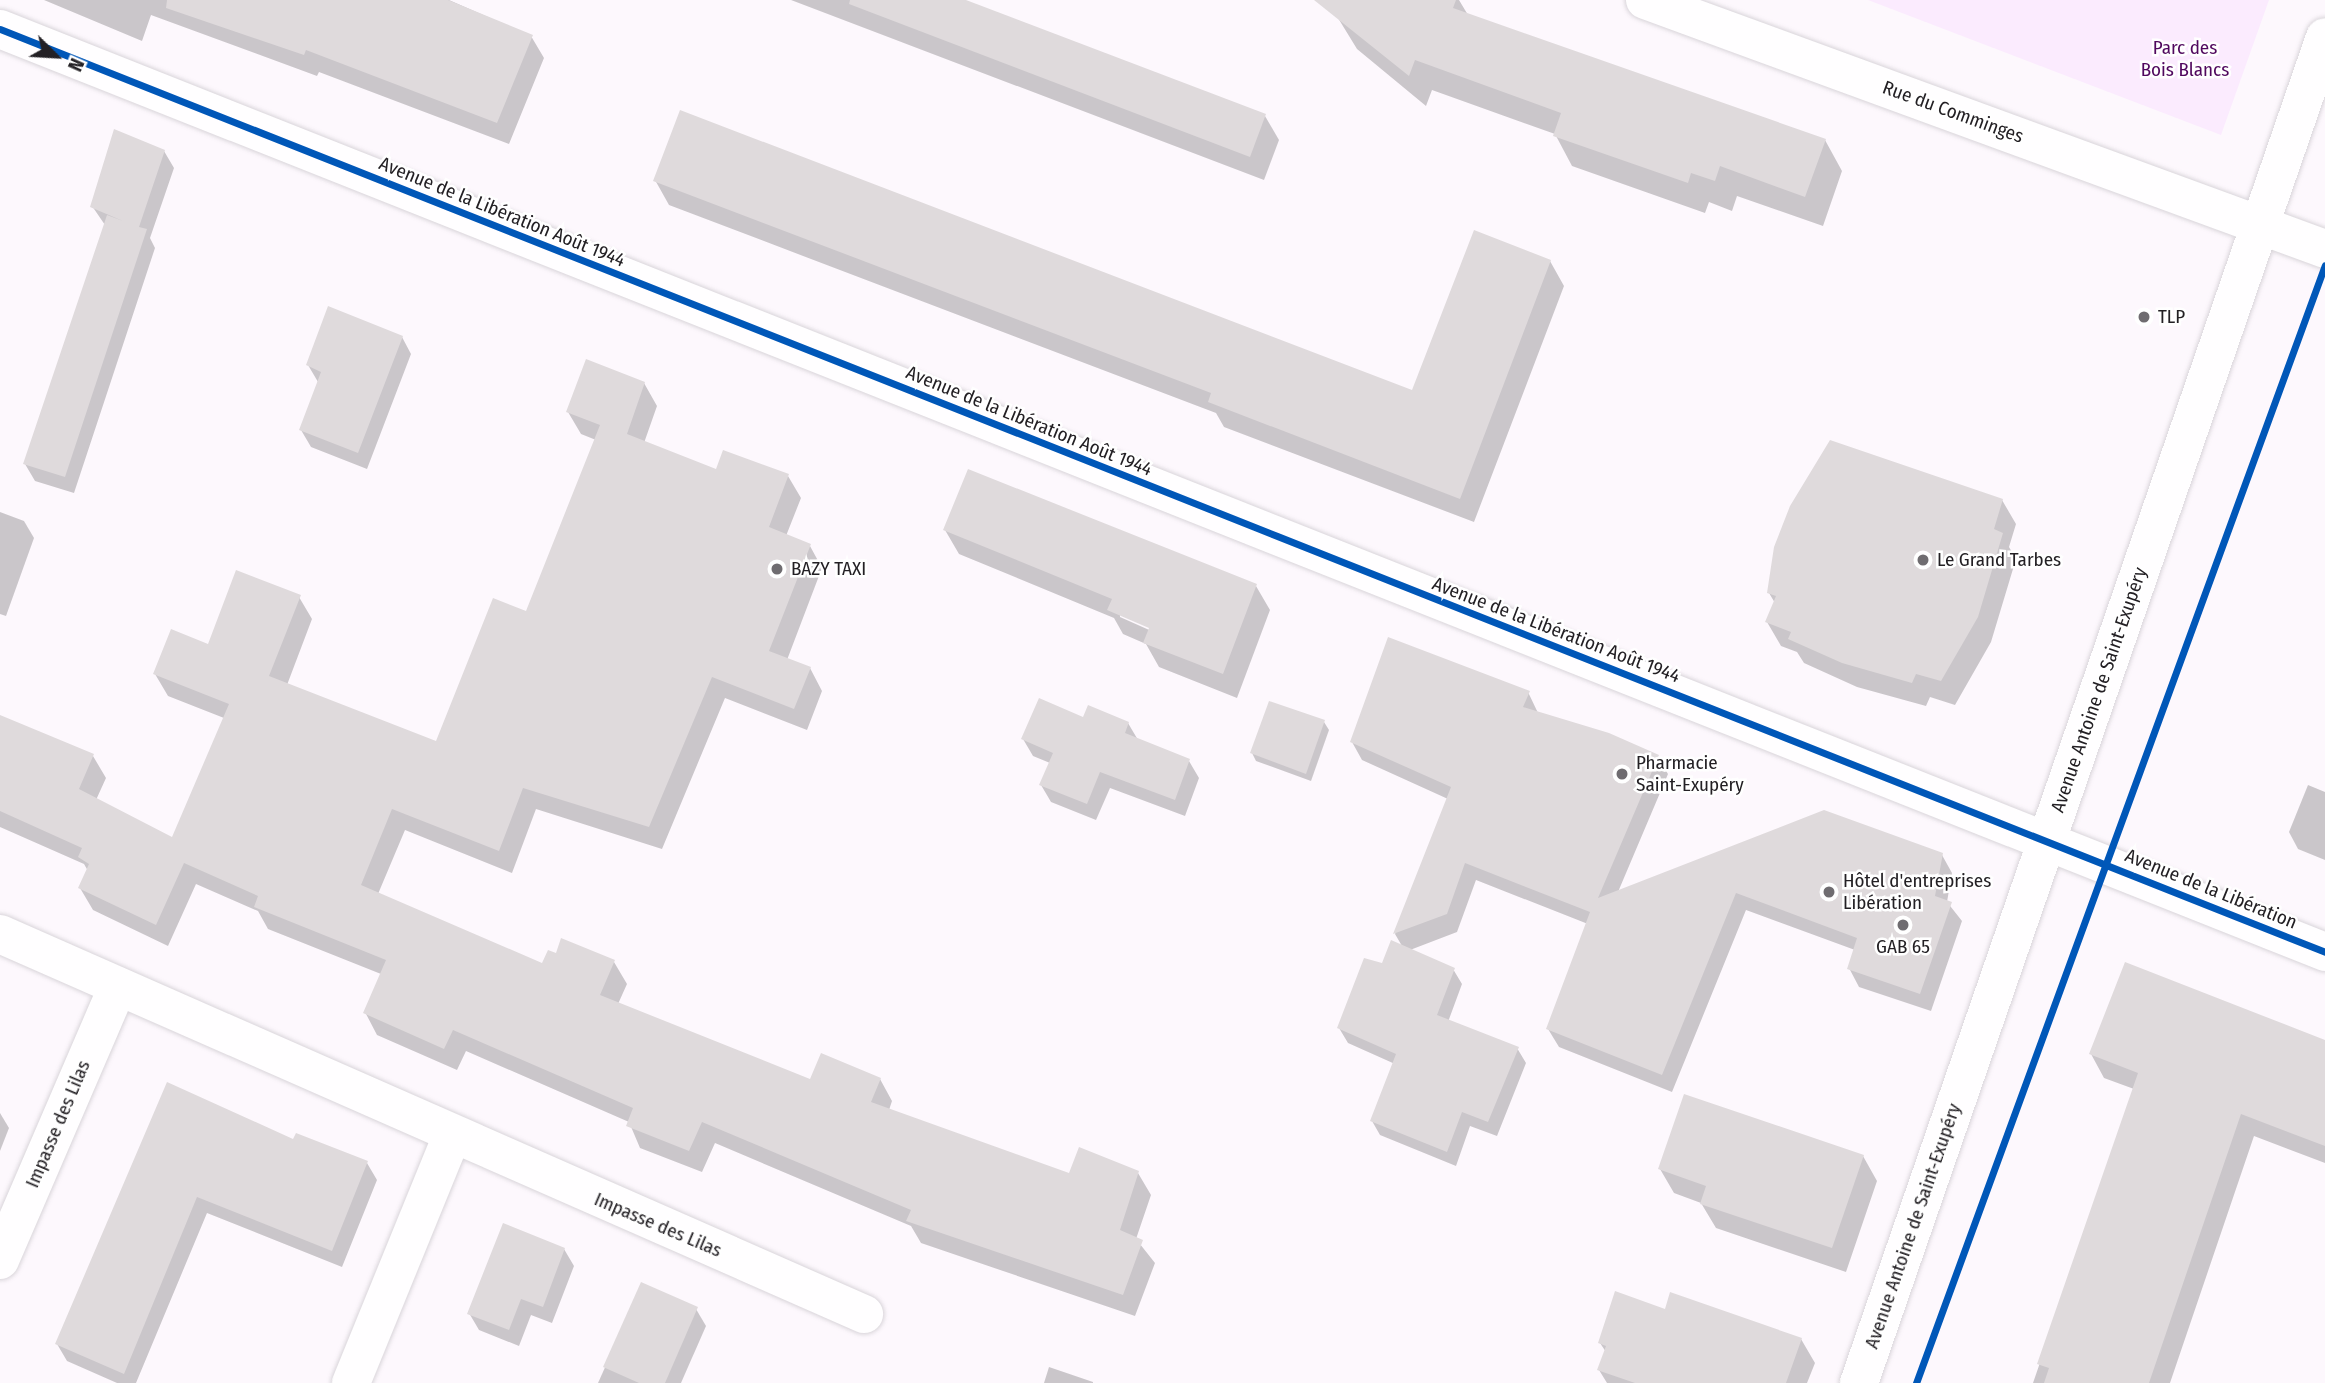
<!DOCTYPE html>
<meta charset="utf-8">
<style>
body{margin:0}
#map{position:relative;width:2325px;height:1383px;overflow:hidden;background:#fdf8fd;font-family:"Fira Sans Condensed",sans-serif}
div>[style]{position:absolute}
.green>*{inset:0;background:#fbebfe}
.shadow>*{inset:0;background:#0003}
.building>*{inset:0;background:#dfdadc}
.roads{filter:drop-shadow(0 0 2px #d9d5da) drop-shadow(0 0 2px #d9d5da)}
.minor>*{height:38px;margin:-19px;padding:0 19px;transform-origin:19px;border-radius:19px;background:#fffeff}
.cycleway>*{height:7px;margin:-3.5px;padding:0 3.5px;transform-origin:3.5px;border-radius:3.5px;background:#0057b8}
.dots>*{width:19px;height:19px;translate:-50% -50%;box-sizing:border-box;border:4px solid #fff;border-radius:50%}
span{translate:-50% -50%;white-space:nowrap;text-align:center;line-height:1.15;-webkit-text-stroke:5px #fff;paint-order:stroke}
.park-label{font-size:19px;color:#50085e}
.street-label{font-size:19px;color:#232024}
.poi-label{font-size:19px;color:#232024}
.left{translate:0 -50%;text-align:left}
.north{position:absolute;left:21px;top:21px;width:70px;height:70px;-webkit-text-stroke:5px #fff;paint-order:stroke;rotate:114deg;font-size:19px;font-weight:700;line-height:28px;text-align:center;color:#232024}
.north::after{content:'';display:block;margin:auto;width:24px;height:32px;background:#232024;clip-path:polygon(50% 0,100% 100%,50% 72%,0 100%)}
</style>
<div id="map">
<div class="green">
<i style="clip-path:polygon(1868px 0,2269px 0,2221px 135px)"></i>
</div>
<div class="shadow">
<i style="clip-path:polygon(44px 0,449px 0,531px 36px,544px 58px,509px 144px,319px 72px,317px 76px,151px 15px,142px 41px)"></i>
<i style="clip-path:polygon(791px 0,961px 0,1265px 116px,1279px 140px,1264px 180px)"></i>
<i style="clip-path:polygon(1327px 0,1459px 0,1468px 15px,1825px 140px,1842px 171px,1823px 226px,1737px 196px,1732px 211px,1709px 202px,1705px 213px,1572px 166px,1555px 134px,1432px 90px,1426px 106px,1357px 49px)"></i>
<i style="clip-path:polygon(164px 151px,174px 168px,150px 238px,155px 248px,74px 493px,35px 481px,25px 464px,105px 225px,92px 206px)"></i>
<i style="clip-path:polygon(655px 180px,1413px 392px,1550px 261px,1564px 286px,1474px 522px,1224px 427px,1216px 413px,669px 205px)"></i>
<i style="clip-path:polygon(402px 337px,411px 354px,367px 469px,311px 447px,301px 430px,318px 382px,308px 365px)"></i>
<i style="clip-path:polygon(644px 383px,657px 406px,644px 443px,717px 471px,788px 476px,801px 498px,786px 536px,810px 546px,822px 568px,787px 660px,810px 668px,822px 691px,807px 730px,725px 698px,662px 849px,536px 809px,512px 873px,405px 830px,378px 894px,543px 965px,557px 955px,614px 962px,627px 984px,618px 1004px,811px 1081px,880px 1079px,892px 1101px,889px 1110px,1070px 1175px,1138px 1173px,1151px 1195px,1136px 1239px,1155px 1263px,1135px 1316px,921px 1243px,911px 1226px,715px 1143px,702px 1172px,640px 1148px,629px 1122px,466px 1051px,457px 1070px,377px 1035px,365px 1012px,381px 974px,268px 929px,258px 911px,196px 884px,168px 946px,93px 910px,80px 888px,88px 871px,84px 864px,0 827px,0 753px,93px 756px,106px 778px,96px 800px,173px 840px,224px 718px,168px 696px,155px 674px,299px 597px,312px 619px,287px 685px,437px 743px,527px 613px,596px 440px,581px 434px,568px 412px)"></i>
<i style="clip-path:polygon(2002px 500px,2016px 524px,2009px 547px,2016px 559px,1991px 642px,1955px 705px,1930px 697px,1926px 706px,1857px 687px,1804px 663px,1797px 652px,1781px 646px,1767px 622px,1775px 603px,1769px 593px)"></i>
<i style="clip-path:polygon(0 512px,24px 521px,34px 538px,6px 616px,0 614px)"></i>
<i style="clip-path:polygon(evenodd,945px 530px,1256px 586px,1270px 610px,1237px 698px,1159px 667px,1146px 644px,1123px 634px,1114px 618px,959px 554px,945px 530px,1120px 613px,1158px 629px,1156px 633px,1120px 617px,1120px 613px)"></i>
<i style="clip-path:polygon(1528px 692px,1538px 713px,1657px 756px,1668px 774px,1618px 892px,1942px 855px,1952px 873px,1947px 902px,1962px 921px,1931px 1011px,1859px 987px,1849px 968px,1855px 950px,1746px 910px,1672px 1092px,1559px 1047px,1548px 1029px,1588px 924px,1476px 880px,1457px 932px,1410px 950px,1453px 969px,1462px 984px,1448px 1022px,1517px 1048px,1526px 1063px,1497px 1136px,1470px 1126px,1456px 1166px,1380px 1135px,1372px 1121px,1395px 1064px,1348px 1043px,1339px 1028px,1402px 946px,1395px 934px,1448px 799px,1362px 760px,1352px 742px)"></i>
<i style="clip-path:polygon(1084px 719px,1128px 723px,1138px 740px,1189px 761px,1199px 778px,1185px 816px,1110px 788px,1096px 820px,1051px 802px,1041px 785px,1050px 763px,1033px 756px,1023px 739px)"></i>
<i style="clip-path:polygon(1324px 722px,1329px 730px,1311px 781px,1256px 761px,1252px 753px)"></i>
<i style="clip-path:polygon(2308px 785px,2325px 792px,2325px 860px,2298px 849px,2289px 832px)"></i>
<i style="clip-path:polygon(2325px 1042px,2325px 1163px,2254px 1136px,2170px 1383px,2033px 1383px,2134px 1089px,2104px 1078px,2091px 1054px)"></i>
<i style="clip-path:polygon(168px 1084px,294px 1142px,367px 1163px,377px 1180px,342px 1267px,207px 1213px,136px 1383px,117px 1383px,67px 1361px,57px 1344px)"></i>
<i style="clip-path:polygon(0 1113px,9px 1128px,0 1151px)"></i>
<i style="clip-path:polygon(1863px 1156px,1877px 1181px,1846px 1272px,1716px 1228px,1701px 1203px,1674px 1193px,1660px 1169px)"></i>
<i style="clip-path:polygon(564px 1249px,574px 1266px,552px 1323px,531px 1315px,519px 1346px,479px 1330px,469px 1313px)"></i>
<i style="clip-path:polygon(642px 1285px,696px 1309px,706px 1326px,681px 1383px,598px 1383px)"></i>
<i style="clip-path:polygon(1666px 1311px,1801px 1339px,1815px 1363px,1807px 1383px,1607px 1383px,1599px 1370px,1606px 1352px,1600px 1343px)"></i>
<i style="clip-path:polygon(1049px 1367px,1093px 1382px,1093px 1383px,1044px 1383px)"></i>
</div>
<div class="building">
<i style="clip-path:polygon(167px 0,448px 0,533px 35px,497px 123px,306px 50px,304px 55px,166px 8px)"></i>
<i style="clip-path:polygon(850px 0,966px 0,1266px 114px,1250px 157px,849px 4px)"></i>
<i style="clip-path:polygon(1314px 0,1456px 0,1453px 8px,1826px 139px,1805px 197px,1720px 166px,1715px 181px,1691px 173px,1688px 183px,1553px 136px,1561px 113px,1415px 60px,1409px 76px)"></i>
<i style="clip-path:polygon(680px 110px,1412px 390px,1474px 230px,1551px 260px,1460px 499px,1208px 402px,1211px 393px,653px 181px)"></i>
<i style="clip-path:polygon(114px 129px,165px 150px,139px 227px,147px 229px,65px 477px,23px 464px,107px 215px,123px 221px,90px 207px)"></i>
<i style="clip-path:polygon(328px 306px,403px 336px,358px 453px,299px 430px,321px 372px,306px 365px)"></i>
<i style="clip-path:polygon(586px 359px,645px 382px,627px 434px,716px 469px,723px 450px,789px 474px,769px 527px,811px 544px,769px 651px,811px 667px,794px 709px,712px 677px,649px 827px,523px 788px,499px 851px,392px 809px,361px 885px,542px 963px,548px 950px,556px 953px,561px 938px,615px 960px,600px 995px,810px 1079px,821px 1053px,881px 1078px,871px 1102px,1069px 1173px,1079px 1147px,1139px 1171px,1120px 1230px,1143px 1240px,1123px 1295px,906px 1221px,911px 1210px,702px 1122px,689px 1151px,626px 1126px,633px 1108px,453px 1030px,444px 1049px,363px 1013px,386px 960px,254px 907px,258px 896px,184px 863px,156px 925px,78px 888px,89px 864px,78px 857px,82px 848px,0 811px,0 715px,94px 754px,79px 789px,172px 837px,229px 704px,153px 674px,171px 629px,208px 644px,236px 570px,301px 595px,269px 676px,436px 741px,493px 598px,526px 611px,600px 425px,566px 412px)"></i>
<i style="clip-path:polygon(1830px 440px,2003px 499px,1994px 529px,2003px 533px,1978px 617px,1941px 681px,1916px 674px,1912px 683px,1842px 663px,1788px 639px,1791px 632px,1765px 622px,1776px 596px,1767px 593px,1774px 547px,1790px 506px)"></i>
<i style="clip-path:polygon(968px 469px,1257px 584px,1223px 674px,1143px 643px,1149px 628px,1107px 610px,1112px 599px,943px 530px)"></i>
<i style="clip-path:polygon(1388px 637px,1530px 691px,1523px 707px,1609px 733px,1659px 755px,1598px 898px,1824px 810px,1943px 853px,1935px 896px,1952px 902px,1920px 994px,1847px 969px,1857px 938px,1736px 893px,1662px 1075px,1546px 1029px,1590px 912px,1465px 863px,1447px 914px,1393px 934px,1451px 787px,1350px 742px)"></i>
<i style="clip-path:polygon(1039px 698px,1083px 717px,1088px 705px,1129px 722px,1125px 733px,1190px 759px,1175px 800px,1100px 772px,1087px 804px,1039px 785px,1053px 753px,1021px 739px)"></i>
<i style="clip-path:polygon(1269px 701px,1325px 720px,1306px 774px,1250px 753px)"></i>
<i style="clip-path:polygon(1391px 940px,1455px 968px,1437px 1015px,1519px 1047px,1488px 1122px,1462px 1112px,1447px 1152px,1370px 1121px,1396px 1054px,1337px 1028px,1364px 958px,1382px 963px)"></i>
<i style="clip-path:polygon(2125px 962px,2325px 1040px,2325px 1146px,2241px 1114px,2149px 1383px,2044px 1383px,2049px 1368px,2037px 1364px,2138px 1073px,2089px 1054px)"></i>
<i style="clip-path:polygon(167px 1082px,293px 1139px,296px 1133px,368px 1161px,332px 1251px,197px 1197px,124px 1374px,55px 1344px)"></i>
<i style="clip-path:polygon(1684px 1094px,1864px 1155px,1832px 1248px,1700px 1204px,1706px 1186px,1658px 1169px)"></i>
<i style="clip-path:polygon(503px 1223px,565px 1248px,543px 1307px,521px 1299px,509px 1330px,467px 1314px)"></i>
<i style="clip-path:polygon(641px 1282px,698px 1307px,665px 1383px,639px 1383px,603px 1367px)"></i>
<i style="clip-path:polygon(1615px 1291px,1665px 1309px,1670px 1292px,1802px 1338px,1786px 1383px,1635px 1383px,1597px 1370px,1606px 1346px,1598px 1343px)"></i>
</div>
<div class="roads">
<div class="minor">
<i style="left:1645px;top:0;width:724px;rotate:20.11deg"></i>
<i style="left:0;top:29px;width:2502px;rotate:21.65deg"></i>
<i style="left:0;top:934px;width:944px;rotate:23.74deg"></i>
<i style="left:0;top:1260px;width:296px;rotate:-66.7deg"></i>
<i style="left:351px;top:1383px;width:268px;rotate:-67.8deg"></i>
<i style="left:1859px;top:1383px;width:1424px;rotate:-70.9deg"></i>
</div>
</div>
<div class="cycleway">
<i style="left:0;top:29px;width:2502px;rotate:21.65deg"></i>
<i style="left:1916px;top:1383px;width:1190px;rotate:-69.91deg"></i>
</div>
<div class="dots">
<i style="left:2144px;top:317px;background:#6f6c70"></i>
<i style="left:1923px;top:560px;background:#6f6c70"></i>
<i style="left:777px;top:569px;background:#6f6c70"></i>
<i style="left:1622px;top:774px;background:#6f6c70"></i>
<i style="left:1829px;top:892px;background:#6f6c70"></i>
<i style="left:1903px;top:925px;background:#6f6c70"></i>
</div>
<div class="park-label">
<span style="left:2185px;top:59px">Parc des<br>Bois Blancs</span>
</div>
<div class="street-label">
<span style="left:1953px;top:112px;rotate:20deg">Rue du Comminges</span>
<span style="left:502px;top:212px;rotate:22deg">Avenue de la Libération Août 1944</span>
<span style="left:1029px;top:421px;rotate:22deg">Avenue de la Libération Août 1944</span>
<span style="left:1556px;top:630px;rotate:21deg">Avenue de la Libération Août 1944</span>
<span style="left:2099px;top:690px;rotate:-71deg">Avenue Antoine de Saint-Exupéry</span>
<span style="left:2211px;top:889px;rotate:22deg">Avenue de la Libération</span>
<span style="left:58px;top:1124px;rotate:-67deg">Impasse des Lilas</span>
<span style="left:658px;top:1225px;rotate:23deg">Impasse des Lilas</span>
<span style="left:1913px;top:1226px;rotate:-71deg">Avenue Antoine de Saint-Exupéry</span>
</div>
<div class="poi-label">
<span class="left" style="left:2158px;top:317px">TLP</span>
<span class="left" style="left:1937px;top:560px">Le Grand Tarbes</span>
<span class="left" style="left:791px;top:569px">BAZY TAXI</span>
<span class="left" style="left:1636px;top:774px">Pharmacie<br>Saint-Exupéry</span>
<span class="left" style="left:1843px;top:892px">Hôtel d'entreprises<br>Libération</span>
<span style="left:1903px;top:947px">GAB 65</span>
</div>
<div class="north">N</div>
</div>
